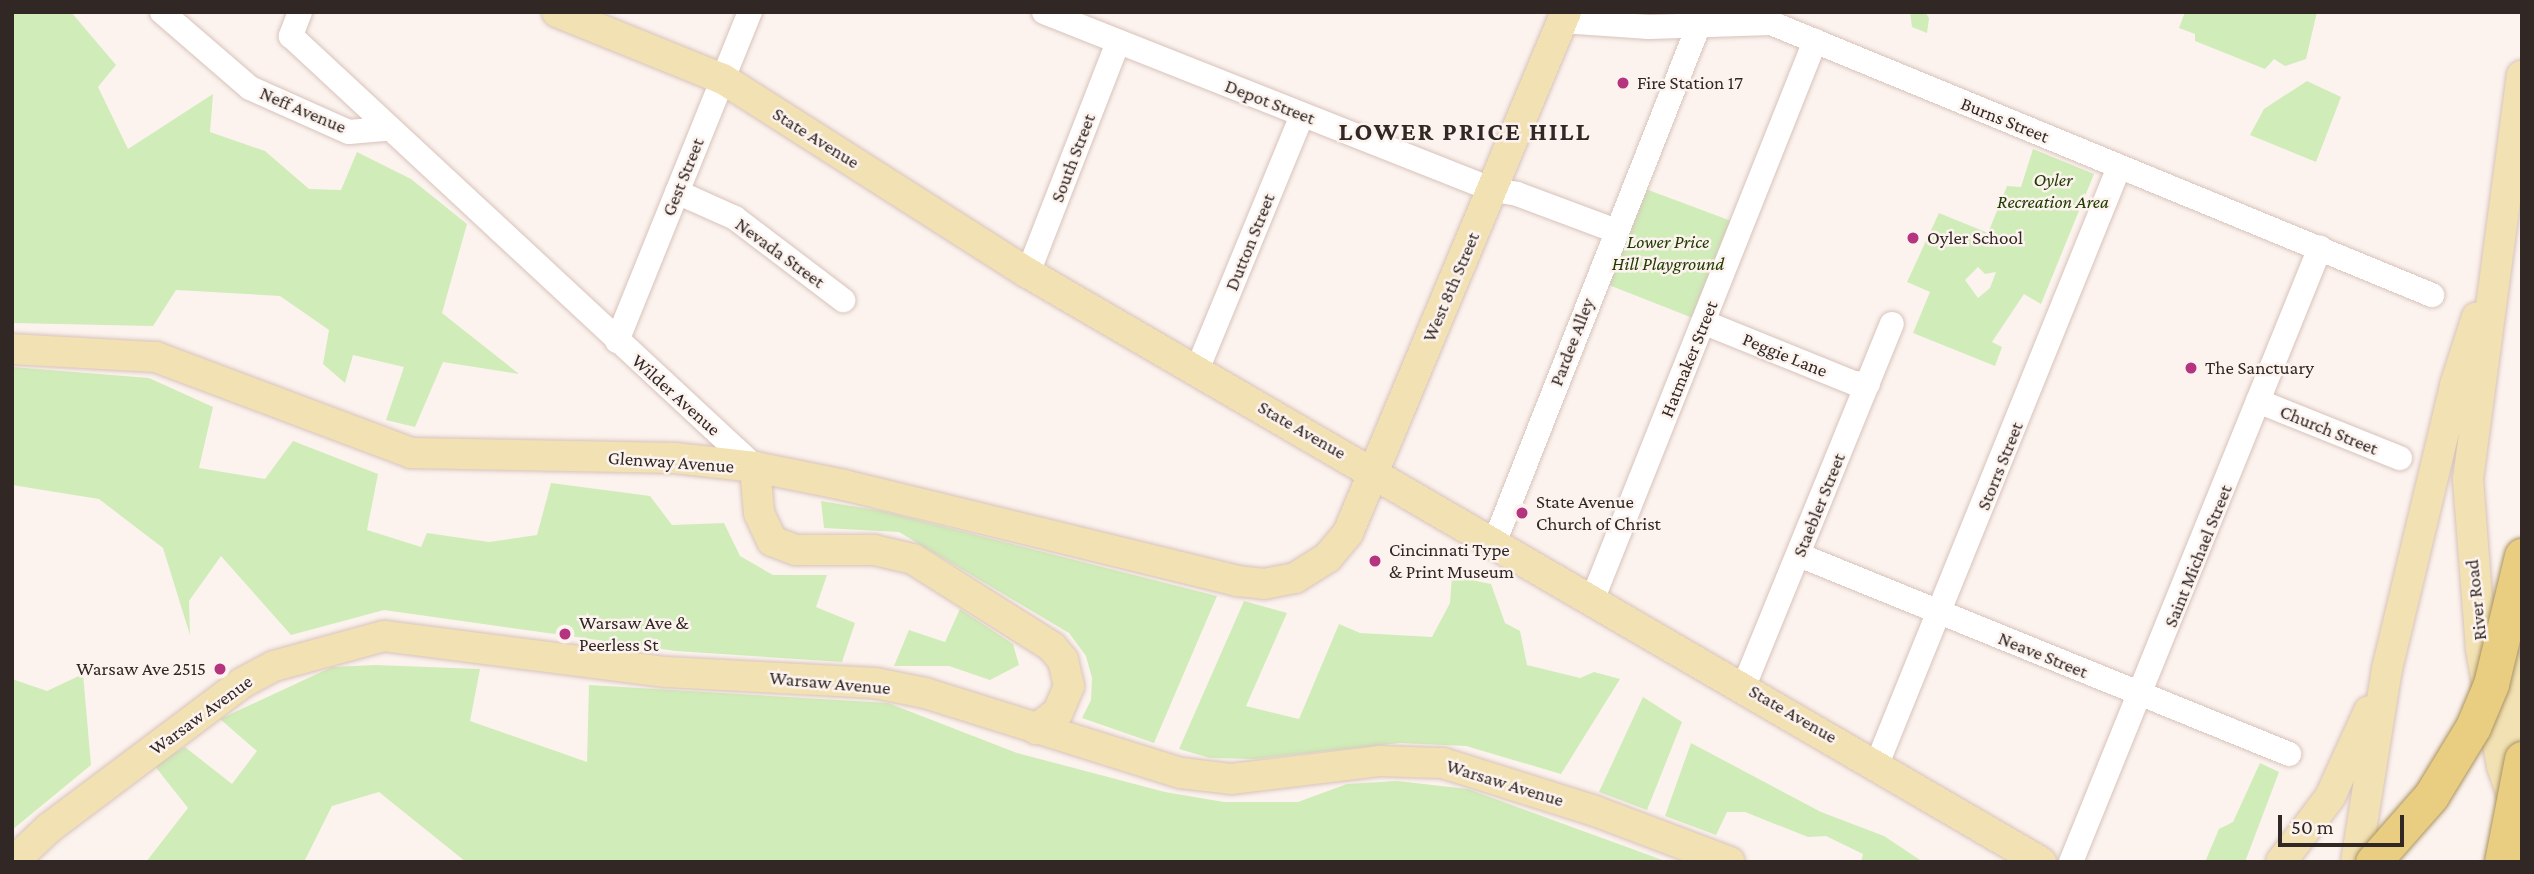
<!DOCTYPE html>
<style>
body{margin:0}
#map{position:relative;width:2534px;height:874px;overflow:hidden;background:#fcf3ef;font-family:"Crimson Pro",serif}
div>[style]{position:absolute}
.green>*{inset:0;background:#d0ecb9}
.roads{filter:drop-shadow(0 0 2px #d8c3ba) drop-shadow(0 0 2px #d8c3ba)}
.minor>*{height:24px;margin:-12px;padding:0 12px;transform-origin:12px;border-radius:12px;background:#fff}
.major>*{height:30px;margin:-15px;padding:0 15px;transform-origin:15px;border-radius:15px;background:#f2e1b3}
.bridges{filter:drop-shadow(0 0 2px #a99360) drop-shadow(0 0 2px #a99360)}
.highway-bridge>*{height:35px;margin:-17.5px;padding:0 17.5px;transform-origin:17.5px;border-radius:17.5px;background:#e9cd80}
.dots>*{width:19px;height:19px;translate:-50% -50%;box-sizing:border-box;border:4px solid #fcf3ef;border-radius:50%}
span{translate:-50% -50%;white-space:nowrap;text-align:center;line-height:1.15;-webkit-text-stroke:5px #fcf3ef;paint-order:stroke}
.poi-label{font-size:19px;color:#312825}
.left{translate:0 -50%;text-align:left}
.right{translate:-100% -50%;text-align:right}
.street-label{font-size:19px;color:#312825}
.park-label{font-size:19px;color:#203a00;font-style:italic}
.district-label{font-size:26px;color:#312825;font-weight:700;letter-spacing:2px}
.frame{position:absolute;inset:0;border:14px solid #312825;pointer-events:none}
.scale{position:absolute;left:2278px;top:815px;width:126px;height:32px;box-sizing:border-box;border:4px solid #312825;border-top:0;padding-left:9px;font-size:21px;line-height:24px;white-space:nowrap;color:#312825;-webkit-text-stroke:5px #fcf3ef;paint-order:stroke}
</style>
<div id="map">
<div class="green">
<i style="clip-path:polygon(12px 12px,71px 12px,116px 65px,98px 87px,128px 149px,213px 94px,210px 132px,265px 151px,309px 189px,341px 190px,357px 152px,411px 179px,467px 224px,442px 313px,519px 374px,443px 362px,415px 427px,386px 420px,404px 367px,353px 355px,345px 383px,323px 364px,329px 330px,280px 296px,176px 290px,153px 326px,12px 323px)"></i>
<i style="clip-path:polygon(1910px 12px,1925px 12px,1929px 18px,1927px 33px,1912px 27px)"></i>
<i style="clip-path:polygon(2185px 12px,2317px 12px,2306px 59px,2285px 66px,2274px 59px,2265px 69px,2195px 41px,2195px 34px,2179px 28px)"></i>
<i style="clip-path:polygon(2307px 81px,2341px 97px,2316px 162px,2250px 135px,2264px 109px)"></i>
<i style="clip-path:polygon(evenodd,2033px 149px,2094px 174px,2041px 304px,2024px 294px,1992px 342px,2002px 347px,1995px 366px,1913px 333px,1930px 292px,1907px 282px,1939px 213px,1988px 233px,2007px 186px,2021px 187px,2033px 149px,1978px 267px,1985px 274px,1996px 272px,1990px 288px,1978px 298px,1965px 280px,1978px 267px)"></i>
<i style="clip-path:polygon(1635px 185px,1742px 225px,1703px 322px,1596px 280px)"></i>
<i style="clip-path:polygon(12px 367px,149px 378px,213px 407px,199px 468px,265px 479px,293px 441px,378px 474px,367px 530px,421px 547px,427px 533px,489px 542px,537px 535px,551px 483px,650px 496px,672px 525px,724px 523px,740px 556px,773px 575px,827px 575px,816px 607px,855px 623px,842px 662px,676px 651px,384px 610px,291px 635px,221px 556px,189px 601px,190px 635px,163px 548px,99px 499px,12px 485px)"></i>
<i style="clip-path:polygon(821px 501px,882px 511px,1217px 596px,1154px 743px,1082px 718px,1091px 700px,1092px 678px,1086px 656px,1069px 633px,899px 532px,824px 528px)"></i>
<i style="clip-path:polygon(1452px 576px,1491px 584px,1505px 623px,1520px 631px,1527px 665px,1580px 678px,1594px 672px,1620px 679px,1561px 774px,1466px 746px,1400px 743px,1255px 759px,1210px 758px,1179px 749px,1244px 601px,1287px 613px,1246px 706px,1299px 719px,1339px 624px,1360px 633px,1432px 637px,1450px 603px)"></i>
<i style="clip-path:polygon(960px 609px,1013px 644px,1019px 665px,990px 680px,949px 666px,894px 666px,909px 630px,945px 642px)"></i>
<i style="clip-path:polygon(375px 665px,480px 669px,470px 721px,587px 762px,589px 685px,888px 703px,1017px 753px,1165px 792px,1224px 802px,1298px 802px,1347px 784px,1397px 781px,1468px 789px,1668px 862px,466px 862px,379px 792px,332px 806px,304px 862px,146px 862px,188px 808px,154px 765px,185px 747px,232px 784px,257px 751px,220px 719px,332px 667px)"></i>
<i style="clip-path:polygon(83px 674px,91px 765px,12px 830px,12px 679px,47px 691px)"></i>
<i style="clip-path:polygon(1643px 697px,1682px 722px,1647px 810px,1599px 792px)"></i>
<i style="clip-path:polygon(1691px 743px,1821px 812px,1884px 836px,1923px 862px,1861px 862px,1863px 854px,1826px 836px,1808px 837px,1745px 812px,1727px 812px,1716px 835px,1665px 816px)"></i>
<i style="clip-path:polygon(2260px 763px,2279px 772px,2245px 862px,2205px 862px,2219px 829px,2233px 822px)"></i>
</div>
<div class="roads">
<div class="minor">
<i style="left:162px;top:12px;width:116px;rotate:40.8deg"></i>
<i style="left:250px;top:88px;width:108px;rotate:24deg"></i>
<i style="left:349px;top:132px;width:38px;rotate:-5deg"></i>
<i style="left:300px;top:12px;width:26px;rotate:111deg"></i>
<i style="left:291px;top:36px;width:633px;rotate:42.89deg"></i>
<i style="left:1044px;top:12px;width:483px;rotate:21.6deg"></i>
<i style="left:1493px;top:190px;width:24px;rotate:9deg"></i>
<i style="left:1517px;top:194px;width:106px;rotate:20.5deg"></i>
<i style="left:1562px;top:21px;width:87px;rotate:3.9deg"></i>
<i style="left:1649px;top:27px;width:122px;rotate:-1.9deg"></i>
<i style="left:1771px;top:23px;width:715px;rotate:22.37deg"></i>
<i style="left:677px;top:192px;width:64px;rotate:24.1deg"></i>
<i style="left:735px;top:218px;width:136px;rotate:37.2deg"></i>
<i style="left:1028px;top:273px;width:248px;rotate:-68.7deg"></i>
<i style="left:1703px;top:322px;width:163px;rotate:22deg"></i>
<i style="left:1854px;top:383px;width:14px;rotate:4deg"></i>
<i style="left:617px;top:341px;width:355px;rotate:-68deg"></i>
<i style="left:1197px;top:370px;width:276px;rotate:-67.6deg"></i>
<i style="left:2258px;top:401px;width:153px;rotate:21.9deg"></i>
<i style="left:1495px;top:541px;width:553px;rotate:-68.45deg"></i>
<i style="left:1799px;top:555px;width:529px;rotate:22.1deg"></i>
<i style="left:1593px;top:598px;width:600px;rotate:-68.27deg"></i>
<i style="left:1744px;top:686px;width:391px;rotate:-67.8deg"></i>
<i style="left:1877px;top:764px;width:644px;rotate:-67.93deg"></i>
<i style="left:2071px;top:862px;width:663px;rotate:-67.93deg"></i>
</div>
<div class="major">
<i style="left:557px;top:12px;width:179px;rotate:22deg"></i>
<i style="left:723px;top:79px;width:361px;rotate:32.5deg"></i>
<i style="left:1028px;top:273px;width:1172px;rotate:30.18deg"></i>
<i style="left:12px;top:349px;width:144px;rotate:3.2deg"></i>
<i style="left:156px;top:357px;width:272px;rotate:20.6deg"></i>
<i style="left:411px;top:453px;width:264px;rotate:1.1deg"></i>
<i style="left:675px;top:458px;width:81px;rotate:6.4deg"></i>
<i style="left:755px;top:467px;width:91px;rotate:11.4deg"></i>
<i style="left:844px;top:485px;width:405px;rotate:13.7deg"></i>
<i style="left:1237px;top:581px;width:27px;rotate:6deg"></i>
<i style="left:1264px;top:584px;width:32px;rotate:-11deg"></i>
<i style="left:1295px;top:578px;width:39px;rotate:-32deg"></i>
<i style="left:1328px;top:557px;width:31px;rotate:-50deg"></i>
<i style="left:1348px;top:533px;width:565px;rotate:-67.29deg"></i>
<i style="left:755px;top:467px;width:46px;rotate:85deg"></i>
<i style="left:759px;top:513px;width:31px;rotate:65deg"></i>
<i style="left:772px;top:541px;width:26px;rotate:21deg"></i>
<i style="left:796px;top:550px;width:78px"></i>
<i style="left:874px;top:550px;width:40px;rotate:13deg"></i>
<i style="left:913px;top:559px;width:165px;rotate:32.3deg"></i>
<i style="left:1052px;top:647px;width:17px;rotate:50deg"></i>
<i style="left:1063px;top:660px;width:27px;rotate:77deg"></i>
<i style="left:1069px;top:686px;width:28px;rotate:113deg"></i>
<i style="left:1058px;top:712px;width:28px;rotate:142deg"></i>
<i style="left:2501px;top:645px;width:93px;rotate:77deg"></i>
<i style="left:2516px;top:806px;width:42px;rotate:-109.3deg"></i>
<i style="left:2502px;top:766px;width:119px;rotate:-100.2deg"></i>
<i style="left:2481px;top:649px;width:170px;rotate:-94.4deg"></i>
<i style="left:2468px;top:479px;width:407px;rotate:-82.4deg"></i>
<i style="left:13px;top:862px;width:50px;rotate:-43.4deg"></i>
<i style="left:49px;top:828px;width:241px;rotate:-36.9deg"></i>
<i style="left:242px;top:683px;width:36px;rotate:-28deg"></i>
<i style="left:274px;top:666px;width:114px;rotate:-15.3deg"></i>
<i style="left:384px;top:636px;width:284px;rotate:7.3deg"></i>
<i style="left:666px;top:672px;width:209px;rotate:3deg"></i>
<i style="left:875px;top:683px;width:51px;rotate:11.3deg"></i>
<i style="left:925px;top:693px;width:268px;rotate:17.4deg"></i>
<i style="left:1181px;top:773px;width:50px;rotate:6.8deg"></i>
<i style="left:1231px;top:779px;width:149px;rotate:-6.9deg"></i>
<i style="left:1379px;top:761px;width:64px;rotate:1.8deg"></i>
<i style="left:1443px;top:763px;width:159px;rotate:17.5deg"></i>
<i style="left:1595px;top:811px;width:144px;rotate:20.7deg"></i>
<i style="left:2281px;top:862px;width:81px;rotate:-53deg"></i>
<i style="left:2330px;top:797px;width:94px;rotate:-65.6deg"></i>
<i style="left:2356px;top:862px;width:195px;rotate:-80.9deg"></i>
<i style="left:2387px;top:669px;width:292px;rotate:-76.5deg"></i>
<i style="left:2455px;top:385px;width:71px;rotate:-72.1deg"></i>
</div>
</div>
<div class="bridges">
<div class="highway-bridge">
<i style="left:2373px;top:862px;width:88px;rotate:-48.7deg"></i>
<i style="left:2431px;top:796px;width:81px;rotate:-58.7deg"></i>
<i style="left:2473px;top:727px;width:47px;rotate:-67.3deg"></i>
<i style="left:2491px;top:684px;width:132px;rotate:-76.4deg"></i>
<i style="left:2502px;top:862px;width:105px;rotate:-79deg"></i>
</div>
</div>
<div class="dots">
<i style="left:1623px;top:83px;background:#b4347f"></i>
<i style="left:1913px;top:238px;background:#b4347f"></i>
<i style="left:2191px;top:368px;background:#b4347f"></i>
<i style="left:1522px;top:513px;background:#b4347f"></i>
<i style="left:1375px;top:561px;background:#b4347f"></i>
<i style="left:565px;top:634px;background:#b4347f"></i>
<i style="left:220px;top:669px;background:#b4347f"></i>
</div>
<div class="poi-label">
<span class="left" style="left:1637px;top:83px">Fire Station 17</span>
<span class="left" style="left:1927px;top:238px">Oyler School</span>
<span class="left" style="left:2205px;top:368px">The Sanctuary</span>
<span class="left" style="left:1536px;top:513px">State Avenue<br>Church of Christ</span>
<span class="left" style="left:1389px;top:561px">Cincinnati Type<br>&amp; Print Museum</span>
<span class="left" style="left:579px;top:634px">Warsaw Ave &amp;<br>Peerless St</span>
<span class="right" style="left:206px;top:669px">Warsaw Ave 2515</span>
</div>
<div class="street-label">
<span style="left:1270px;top:102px;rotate:21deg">Depot Street</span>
<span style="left:303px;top:110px;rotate:23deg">Neff Avenue</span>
<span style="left:2005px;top:120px;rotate:22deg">Burns Street</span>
<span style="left:816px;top:138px;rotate:32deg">State Avenue</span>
<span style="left:1073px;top:158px;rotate:-69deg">South Street</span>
<span style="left:683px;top:177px;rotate:-68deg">Gest Street</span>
<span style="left:1250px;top:242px;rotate:-68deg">Dutton Street</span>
<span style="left:780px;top:253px;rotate:36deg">Nevada Street</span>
<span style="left:1451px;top:287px;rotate:-67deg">West 8th Street</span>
<span style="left:1572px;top:342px;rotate:-69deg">Pardee Alley</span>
<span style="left:1785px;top:355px;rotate:22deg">Peggie Lane</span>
<span style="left:1689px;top:359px;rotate:-68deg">Hatmaker Street</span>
<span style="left:676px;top:395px;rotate:42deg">Wilder Avenue</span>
<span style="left:1302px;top:430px;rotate:30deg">State Avenue</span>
<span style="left:2329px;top:430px;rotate:22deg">Church Street</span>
<span style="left:671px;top:462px;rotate:4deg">Glenway Avenue</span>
<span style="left:2000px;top:466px;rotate:-68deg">Storrs Street</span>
<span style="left:1819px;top:505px;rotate:-68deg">Staebler Street</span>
<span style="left:2198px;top:556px;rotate:-68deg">Saint Michael Street</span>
<span style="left:2476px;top:600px;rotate:-96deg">River Road</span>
<span style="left:2043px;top:655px;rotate:22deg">Neave Street</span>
<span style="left:830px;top:683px;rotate:5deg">Warsaw Avenue</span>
<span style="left:1793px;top:714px;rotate:30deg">State Avenue</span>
<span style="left:201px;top:715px;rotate:-36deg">Warsaw Avenue</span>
<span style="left:1505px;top:783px;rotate:17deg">Warsaw Avenue</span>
</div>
<div class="park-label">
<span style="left:2053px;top:191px">Oyler<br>Recreation Area</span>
<span style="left:1668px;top:253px">Lower Price<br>Hill Playground</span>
</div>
<div class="district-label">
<span style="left:1465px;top:132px">LOWER PRICE HILL</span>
</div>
<div class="frame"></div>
<div class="scale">50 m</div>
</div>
